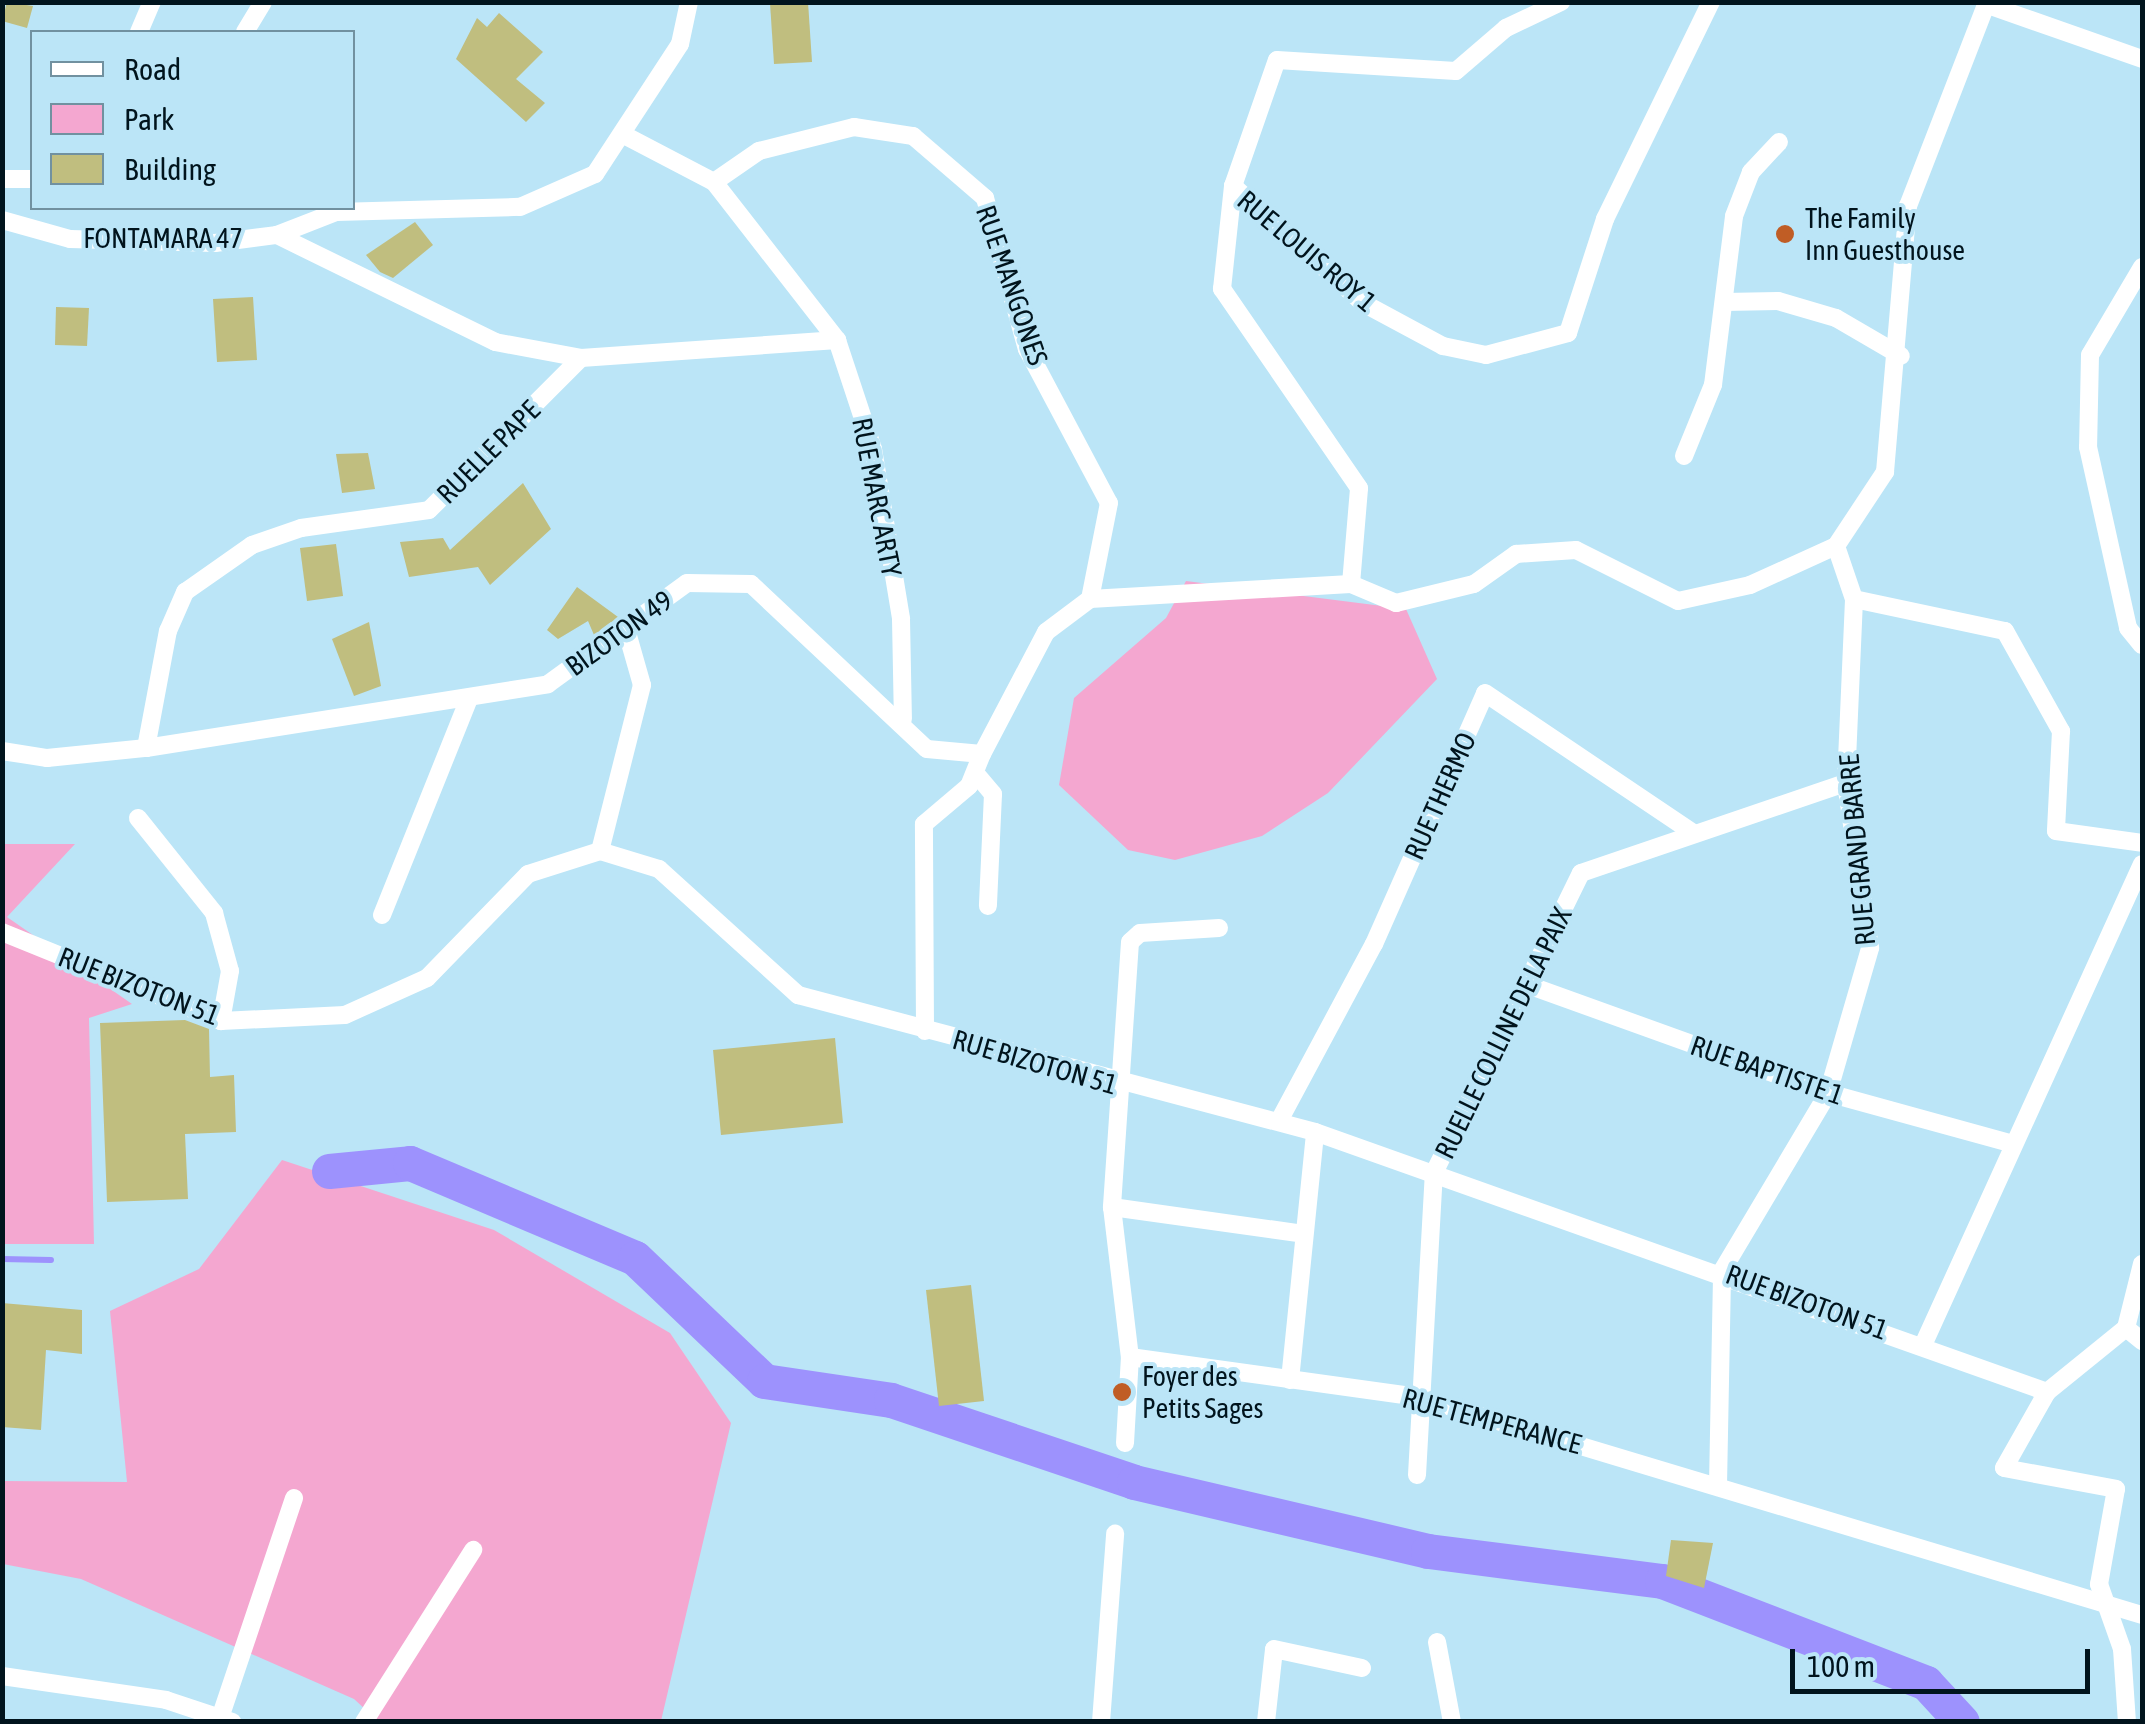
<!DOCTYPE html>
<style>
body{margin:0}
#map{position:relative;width:2145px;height:1724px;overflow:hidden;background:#bbe5f7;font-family:"Asap Condensed",sans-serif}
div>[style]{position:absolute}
.green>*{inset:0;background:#f4a7d0}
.stream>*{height:6px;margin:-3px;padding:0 3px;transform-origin:3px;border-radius:3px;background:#9d92fd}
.river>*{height:35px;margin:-17.5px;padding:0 17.5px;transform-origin:17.5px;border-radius:17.5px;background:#9d92fd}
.building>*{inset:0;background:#c0be7f}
.street>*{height:18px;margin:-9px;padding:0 9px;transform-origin:9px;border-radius:9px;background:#fff}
.dots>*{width:28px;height:28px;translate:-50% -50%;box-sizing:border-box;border:5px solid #bbe5f7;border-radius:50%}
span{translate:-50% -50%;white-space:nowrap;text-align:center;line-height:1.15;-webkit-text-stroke:8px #bbe5f7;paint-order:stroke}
.poi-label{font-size:28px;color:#01141d}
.left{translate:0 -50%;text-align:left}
.street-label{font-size:28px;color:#01141d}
.frame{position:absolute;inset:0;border:5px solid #01141d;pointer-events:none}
.legend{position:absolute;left:30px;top:30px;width:325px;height:180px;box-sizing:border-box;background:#bbe5f7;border:2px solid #7191a0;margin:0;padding:12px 18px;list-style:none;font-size:30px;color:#01141d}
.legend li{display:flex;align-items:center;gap:20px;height:50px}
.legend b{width:50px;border:2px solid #7191a0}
.scale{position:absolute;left:1790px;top:1649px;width:300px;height:45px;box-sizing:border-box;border:5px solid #01141d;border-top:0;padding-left:12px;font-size:30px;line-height:35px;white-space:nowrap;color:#01141d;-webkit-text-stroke:8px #bbe5f7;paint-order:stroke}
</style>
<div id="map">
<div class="green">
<i style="clip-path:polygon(1186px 581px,1406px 609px,1437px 679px,1328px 793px,1262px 836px,1175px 860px,1128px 850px,1059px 785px,1074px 698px,1166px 618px)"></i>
<i style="clip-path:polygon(2px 844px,75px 844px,7px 917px,132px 1004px,89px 1018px,94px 1244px,3px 1244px)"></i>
<i style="clip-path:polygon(282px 1160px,494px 1230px,670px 1333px,731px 1423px,661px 1721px,378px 1721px,354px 1699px,81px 1579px,3px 1564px,2px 1481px,127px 1482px,110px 1311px,199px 1269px)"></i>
</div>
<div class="stream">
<i style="left:2px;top:1259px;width:49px;rotate:1.2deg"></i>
</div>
<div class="river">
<i style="left:329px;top:1171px;width:81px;rotate:-5.6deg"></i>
<i style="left:410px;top:1163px;width:244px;rotate:22.9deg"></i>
<i style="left:635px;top:1258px;width:178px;rotate:43.6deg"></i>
<i style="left:764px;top:1381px;width:128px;rotate:8.5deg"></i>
<i style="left:891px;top:1400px;width:256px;rotate:18.6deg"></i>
<i style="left:1134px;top:1482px;width:302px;rotate:13.2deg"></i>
<i style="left:1428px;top:1551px;width:236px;rotate:7.3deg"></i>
<i style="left:1662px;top:1581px;width:283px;rotate:21.1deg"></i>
<i style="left:1926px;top:1683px;width:53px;rotate:47.3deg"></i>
</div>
<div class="building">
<i style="clip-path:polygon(7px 2px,33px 6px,27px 28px,2px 21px)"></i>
<i style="clip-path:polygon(781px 2px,808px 2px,812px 62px,774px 64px,770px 3px)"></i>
<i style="clip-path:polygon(499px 13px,543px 52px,516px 79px,545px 103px,526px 122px,456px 59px,477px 18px,487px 27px)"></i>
<i style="clip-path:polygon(415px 222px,433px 245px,393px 278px,380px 272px,366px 255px)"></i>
<i style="clip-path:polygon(253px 297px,257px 360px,217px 362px,213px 299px)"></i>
<i style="clip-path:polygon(56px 307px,89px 308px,87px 346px,55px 345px)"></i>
<i style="clip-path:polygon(368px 453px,375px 489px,342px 493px,336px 454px)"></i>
<i style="clip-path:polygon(523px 483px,551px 529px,490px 585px,478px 567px,409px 577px,400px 542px,443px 538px,450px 550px)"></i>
<i style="clip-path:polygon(336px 544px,343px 596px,307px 601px,300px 548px)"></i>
<i style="clip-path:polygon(577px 587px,618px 617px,594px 635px,588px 621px,558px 639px,547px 630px)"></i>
<i style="clip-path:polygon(369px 622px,381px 686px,354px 696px,332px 639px)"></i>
<i style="clip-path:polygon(185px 1020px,209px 1029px,210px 1077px,234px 1075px,236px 1132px,185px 1134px,188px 1199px,107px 1202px,100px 1023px)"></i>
<i style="clip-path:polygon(835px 1038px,843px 1123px,721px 1135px,713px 1050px)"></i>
<i style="clip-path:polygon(971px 1285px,984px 1401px,939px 1406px,926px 1290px)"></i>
<i style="clip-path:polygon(2px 1303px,82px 1310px,82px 1354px,46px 1350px,41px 1430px,2px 1427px)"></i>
<i style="clip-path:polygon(1671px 1540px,1713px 1543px,1704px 1588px,1666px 1576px)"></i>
</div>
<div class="street">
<i style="left:1988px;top:5px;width:163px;rotate:19.3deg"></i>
<i style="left:139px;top:32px;width:33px;rotate:-67deg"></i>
<i style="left:245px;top:32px;width:35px;rotate:-59deg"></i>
<i style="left:624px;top:135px;width:102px;rotate:27.6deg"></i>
<i style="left:714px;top:182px;width:200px;rotate:52.1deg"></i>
<i style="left:837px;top:340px;width:115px;rotate:71.7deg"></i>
<i style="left:873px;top:449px;width:172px;rotate:80.6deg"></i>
<i style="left:901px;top:619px;width:100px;rotate:88.9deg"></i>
<i style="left:2px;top:179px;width:30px"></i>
<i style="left:714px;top:182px;width:55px;rotate:-34.6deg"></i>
<i style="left:759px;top:151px;width:98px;rotate:-14.2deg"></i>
<i style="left:854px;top:127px;width:60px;rotate:8.7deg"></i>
<i style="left:913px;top:136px;width:95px;rotate:40.7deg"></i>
<i style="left:985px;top:198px;width:157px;rotate:74.5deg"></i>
<i style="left:1027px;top:349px;width:174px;rotate:62deg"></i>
<i style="left:1109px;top:503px;width:98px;rotate:101.2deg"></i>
<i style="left:1233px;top:186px;width:133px;rotate:-70.8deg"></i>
<i style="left:1277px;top:60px;width:179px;rotate:3.5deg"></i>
<i style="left:1456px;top:71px;width:66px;rotate:-40.7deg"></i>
<i style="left:1506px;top:28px;width:61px;rotate:-25.3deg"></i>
<i style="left:2px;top:220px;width:71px;rotate:15.6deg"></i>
<i style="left:70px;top:239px;width:145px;rotate:1.6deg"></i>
<i style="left:215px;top:243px;width:63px;rotate:-7.4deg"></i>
<i style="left:277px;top:235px;width:63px;rotate:-21.3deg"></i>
<i style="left:336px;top:212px;width:184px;rotate:-1.6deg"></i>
<i style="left:520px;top:207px;width:82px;rotate:-23.7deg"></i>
<i style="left:595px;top:174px;width:155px;rotate:-56.8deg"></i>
<i style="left:680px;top:44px;width:43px;rotate:-77.9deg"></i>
<i style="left:277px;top:235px;width:243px;rotate:26.1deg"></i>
<i style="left:495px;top:342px;width:87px;rotate:10.5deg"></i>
<i style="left:2142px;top:267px;width:102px;rotate:120.6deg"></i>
<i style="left:2090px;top:355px;width:92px;rotate:91.2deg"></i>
<i style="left:2088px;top:447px;width:185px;rotate:77.5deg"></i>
<i style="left:2128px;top:628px;width:22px;rotate:51deg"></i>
<i style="left:1724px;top:302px;width:54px;rotate:-1.1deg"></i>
<i style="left:1778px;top:301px;width:60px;rotate:16.3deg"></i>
<i style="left:1836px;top:318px;width:75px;rotate:30.3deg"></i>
<i style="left:1684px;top:456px;width:77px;rotate:-67.8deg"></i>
<i style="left:1713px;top:385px;width:170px;rotate:-82.9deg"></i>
<i style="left:1734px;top:216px;width:47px;rotate:-68.9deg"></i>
<i style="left:1751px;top:172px;width:41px;rotate:-47deg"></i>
<i style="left:1351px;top:584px;width:96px;rotate:-85.2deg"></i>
<i style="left:1359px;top:488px;width:242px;rotate:-124.5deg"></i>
<i style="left:1222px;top:289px;width:104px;rotate:-83.9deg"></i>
<i style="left:1233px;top:186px;width:175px;rotate:42deg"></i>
<i style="left:1363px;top:303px;width:91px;rotate:28.3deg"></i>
<i style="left:1443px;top:346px;width:44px;rotate:11.8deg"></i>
<i style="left:1486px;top:355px;width:85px;rotate:-15deg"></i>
<i style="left:1568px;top:333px;width:120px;rotate:-72deg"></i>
<i style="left:1605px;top:219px;width:242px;rotate:-64deg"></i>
<i style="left:1090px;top:599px;width:261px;rotate:-3.3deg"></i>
<i style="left:1351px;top:584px;width:49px;rotate:22.9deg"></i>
<i style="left:1396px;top:603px;width:80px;rotate:-13.7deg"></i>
<i style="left:1474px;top:584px;width:52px;rotate:-35.5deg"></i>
<i style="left:1516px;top:554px;width:60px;rotate:-3.8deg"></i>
<i style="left:1576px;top:550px;width:114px;rotate:26.6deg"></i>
<i style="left:1678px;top:601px;width:74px;rotate:-12.5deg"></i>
<i style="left:1750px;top:585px;width:94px;rotate:-24.4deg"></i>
<i style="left:1836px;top:546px;width:89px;rotate:-56.5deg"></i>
<i style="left:1885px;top:472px;width:267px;rotate:-85.1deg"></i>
<i style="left:1908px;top:206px;width:219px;rotate:-68.8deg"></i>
<i style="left:1854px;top:599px;width:154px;rotate:12deg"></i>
<i style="left:2005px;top:631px;width:115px;rotate:60.8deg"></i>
<i style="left:2061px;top:731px;width:100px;rotate:92.9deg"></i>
<i style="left:2056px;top:831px;width:87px;rotate:7.9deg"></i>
<i style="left:146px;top:748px;width:119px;rotate:-79.4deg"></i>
<i style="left:168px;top:631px;width:43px;rotate:-66.4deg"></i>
<i style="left:185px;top:592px;width:82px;rotate:-35deg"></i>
<i style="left:252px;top:545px;width:52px;rotate:-19.1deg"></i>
<i style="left:301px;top:528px;width:129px;rotate:-8deg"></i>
<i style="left:429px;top:510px;width:215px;rotate:-45deg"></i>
<i style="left:581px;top:358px;width:257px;rotate:-4deg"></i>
<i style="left:2px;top:751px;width:46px;rotate:8.8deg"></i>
<i style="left:47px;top:758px;width:100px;rotate:-5.8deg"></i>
<i style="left:146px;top:748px;width:407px;rotate:-9deg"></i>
<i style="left:548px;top:684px;width:172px;rotate:-36deg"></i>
<i style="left:687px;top:583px;width:64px;rotate:0.9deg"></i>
<i style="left:751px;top:584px;width:241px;rotate:43.2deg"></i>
<i style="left:927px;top:749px;width:55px;rotate:5.2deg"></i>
<i style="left:982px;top:754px;width:138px;rotate:-62.3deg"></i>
<i style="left:1046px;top:632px;width:55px;rotate:-36.9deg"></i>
<i style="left:977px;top:775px;width:25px;rotate:50deg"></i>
<i style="left:993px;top:794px;width:112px;rotate:92.6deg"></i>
<i style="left:138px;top:818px;width:122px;rotate:51.3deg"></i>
<i style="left:214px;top:913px;width:60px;rotate:74.6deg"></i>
<i style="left:230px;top:971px;width:51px;rotate:100.2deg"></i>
<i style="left:600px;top:851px;width:171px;rotate:-75.8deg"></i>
<i style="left:642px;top:685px;width:58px;rotate:-105.9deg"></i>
<i style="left:382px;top:915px;width:231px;rotate:-68.1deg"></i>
<i style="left:1219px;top:928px;width:79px;rotate:176.4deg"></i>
<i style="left:1140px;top:933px;width:13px;rotate:138deg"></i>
<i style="left:1130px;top:942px;width:266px;rotate:93.9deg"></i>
<i style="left:1112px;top:1207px;width:151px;rotate:83.2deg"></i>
<i style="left:1130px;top:1357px;width:291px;rotate:7.9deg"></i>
<i style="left:1418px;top:1397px;width:756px;rotate:16.76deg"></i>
<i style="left:2px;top:932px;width:236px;rotate:22.1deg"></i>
<i style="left:221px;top:1021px;width:124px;rotate:-2.8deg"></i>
<i style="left:345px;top:1015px;width:90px;rotate:-24.3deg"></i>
<i style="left:427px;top:978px;width:145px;rotate:-45.8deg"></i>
<i style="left:528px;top:874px;width:76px;rotate:-17.7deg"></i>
<i style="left:600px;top:851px;width:62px;rotate:17deg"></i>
<i style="left:659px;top:869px;width:188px;rotate:42.2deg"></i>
<i style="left:798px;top:995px;width:535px;rotate:14.84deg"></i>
<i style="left:1315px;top:1132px;width:777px;rotate:19.55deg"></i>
<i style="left:2047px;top:1392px;width:102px;rotate:-39deg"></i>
<i style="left:1528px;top:985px;width:319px;rotate:19.8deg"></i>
<i style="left:1828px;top:1093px;width:188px;rotate:15.4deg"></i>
<i style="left:925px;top:1031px;width:207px;rotate:-90.3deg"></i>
<i style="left:924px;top:824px;width:59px;rotate:-40.2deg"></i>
<i style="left:969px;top:786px;width:35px;rotate:-68deg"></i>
<i style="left:1279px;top:1121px;width:201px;rotate:-61.8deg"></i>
<i style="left:1374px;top:944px;width:274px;rotate:-66.1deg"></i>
<i style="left:1485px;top:693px;width:249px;rotate:33.9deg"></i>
<i style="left:1112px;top:1207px;width:188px;rotate:8deg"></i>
<i style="left:2126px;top:1328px;width:66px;rotate:-76deg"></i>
<i style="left:2126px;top:1328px;width:21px;rotate:39deg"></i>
<i style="left:1924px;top:1343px;width:526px;rotate:-65.53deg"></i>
<i style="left:1290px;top:1380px;width:249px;rotate:-84.2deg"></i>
<i style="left:2047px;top:1392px;width:87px;rotate:119.5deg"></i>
<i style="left:2004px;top:1468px;width:114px;rotate:10.6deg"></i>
<i style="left:2116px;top:1489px;width:97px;rotate:100.1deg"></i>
<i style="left:2099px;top:1584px;width:69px;rotate:70.5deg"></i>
<i style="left:2122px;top:1649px;width:73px;rotate:86.1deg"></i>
<i style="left:1125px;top:1443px;width:86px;rotate:-86.7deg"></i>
<i style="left:1417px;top:1475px;width:302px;rotate:-86.8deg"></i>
<i style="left:1434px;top:1173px;width:334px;rotate:-63.9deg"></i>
<i style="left:1581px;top:873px;width:280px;rotate:-18.8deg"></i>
<i style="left:1718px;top:1485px;width:214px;rotate:-88.9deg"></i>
<i style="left:1722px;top:1271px;width:207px;rotate:-59.2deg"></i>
<i style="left:1828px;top:1093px;width:151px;rotate:-73.8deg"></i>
<i style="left:1870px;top:948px;width:167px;rotate:-98.3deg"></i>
<i style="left:1846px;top:783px;width:184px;rotate:-87.5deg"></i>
<i style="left:1854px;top:599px;width:56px;rotate:-108.8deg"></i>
<i style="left:1437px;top:1642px;width:81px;rotate:79.4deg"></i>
<i style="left:2px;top:1676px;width:166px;rotate:8.3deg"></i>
<i style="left:166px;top:1700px;width:70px;rotate:18.4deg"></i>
<i style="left:220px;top:1718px;width:232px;rotate:-71.4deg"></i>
<i style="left:364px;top:1722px;width:204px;rotate:-57.6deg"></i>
<i style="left:1101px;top:1722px;width:189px;rotate:-85.7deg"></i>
<i style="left:1266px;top:1722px;width:73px;rotate:-83.7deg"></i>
<i style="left:1274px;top:1649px;width:90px;rotate:12.2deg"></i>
</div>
<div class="dots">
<i style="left:1785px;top:234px;background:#c05d25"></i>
<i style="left:1122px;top:1392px;background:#c05d25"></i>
</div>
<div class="poi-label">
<span class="left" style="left:1805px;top:234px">The Family<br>Inn Guesthouse</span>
<span class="left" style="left:1142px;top:1392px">Foyer des<br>Petits Sages</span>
</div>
<div class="street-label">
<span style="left:163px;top:238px">FONTAMARA 47</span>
<span style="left:1307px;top:251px;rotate:40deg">RUE LOUIS ROY 1</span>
<span style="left:1012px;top:285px;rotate:71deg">RUE MANGONES</span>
<span style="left:488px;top:452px;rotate:-45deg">RUELLE PAPE</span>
<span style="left:877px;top:497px;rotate:79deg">RUE MARC ARTY</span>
<span style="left:619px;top:633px;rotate:-36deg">BIZOTON 49</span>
<span style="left:1440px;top:796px;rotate:-66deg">RUE THERMO</span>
<span style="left:1857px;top:850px;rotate:-95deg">RUE GRAND BARRE</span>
<span style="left:139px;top:986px;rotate:21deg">RUE BIZOTON 51</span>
<span style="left:1503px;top:1033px;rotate:-64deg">RUELLE COLLINE DE LA PAIX</span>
<span style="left:1035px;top:1062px;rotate:16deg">RUE BIZOTON 51</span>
<span style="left:1767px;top:1070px;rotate:19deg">RUE BAPTISTE 1</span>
<span style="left:1807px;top:1302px;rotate:20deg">RUE BIZOTON 51</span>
<span style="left:1492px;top:1421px;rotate:15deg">RUE TEMPERANCE</span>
</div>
<div class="frame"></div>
<ul class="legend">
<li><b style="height:12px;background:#fff"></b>Road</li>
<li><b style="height:28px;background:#f4a7d0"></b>Park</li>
<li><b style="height:28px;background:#c0be7f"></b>Building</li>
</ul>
<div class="scale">100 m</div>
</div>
